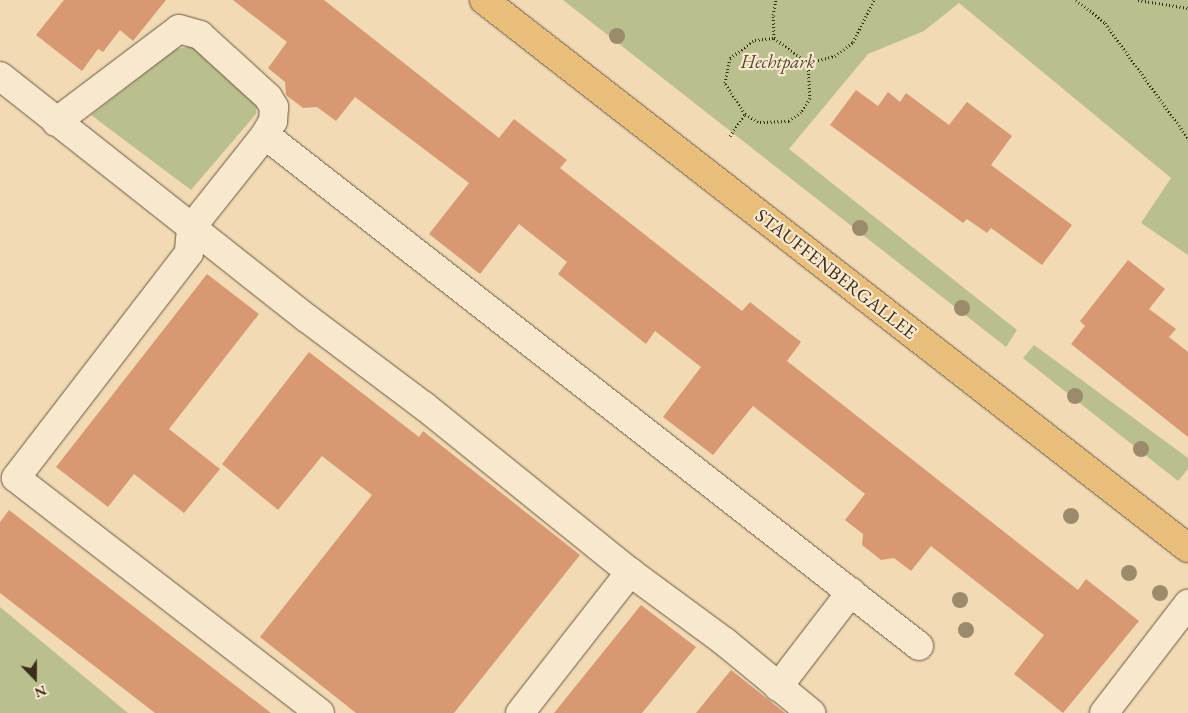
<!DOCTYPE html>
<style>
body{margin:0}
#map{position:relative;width:1188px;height:713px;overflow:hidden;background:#f2dbb4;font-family:"EB Garamond",serif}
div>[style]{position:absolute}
.green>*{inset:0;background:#bac08d}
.building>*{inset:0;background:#d89872}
.path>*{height:3px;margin-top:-1.5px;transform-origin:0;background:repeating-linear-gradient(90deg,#3b2c1b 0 1px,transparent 0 3.5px)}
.roads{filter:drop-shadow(0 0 1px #695841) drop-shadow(0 0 1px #695841)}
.minor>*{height:28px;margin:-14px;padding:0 14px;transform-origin:14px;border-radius:14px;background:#f7e8ce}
.major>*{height:28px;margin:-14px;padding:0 14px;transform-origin:14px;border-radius:14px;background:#e9be7a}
.trees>*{width:16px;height:16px;margin:-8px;border-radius:50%;background:#9b8b6c}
span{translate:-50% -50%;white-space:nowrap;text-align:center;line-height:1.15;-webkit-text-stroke:4.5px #f7e8ce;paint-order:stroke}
.park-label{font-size:19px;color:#544a32;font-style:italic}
.street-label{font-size:19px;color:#3b2c1b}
.north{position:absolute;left:10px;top:653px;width:50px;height:50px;-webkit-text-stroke:4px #f7e8ce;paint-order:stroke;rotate:158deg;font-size:14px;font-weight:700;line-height:20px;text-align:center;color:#3b2c1b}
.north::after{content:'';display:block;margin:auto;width:18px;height:22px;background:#3b2c1b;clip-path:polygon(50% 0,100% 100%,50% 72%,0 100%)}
</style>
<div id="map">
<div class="green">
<i style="clip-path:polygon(563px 0,1188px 0,1188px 255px,1141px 223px,1171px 178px,959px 3px,924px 31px,868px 54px,789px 149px,1017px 330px,1006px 347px)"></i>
<i style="clip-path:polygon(192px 46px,258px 98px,256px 114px,191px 190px,91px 115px,176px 49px)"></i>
<i style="clip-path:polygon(1034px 345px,1188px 458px,1188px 469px,1178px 481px,1023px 358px)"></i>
<i style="clip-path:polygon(0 607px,128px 713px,0 713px)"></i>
</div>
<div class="building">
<i style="clip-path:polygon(64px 0,166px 0,133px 41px,120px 30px,103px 52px,98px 49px,82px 71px,36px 35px)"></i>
<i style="clip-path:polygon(233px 0,324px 0,499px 138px,514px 119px,567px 160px,560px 168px,742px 311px,750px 302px,801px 342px,787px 361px,1078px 590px,1086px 579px,1139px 621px,1063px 713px,1014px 674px,1044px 635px,931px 546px,911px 571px,894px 558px,881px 560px,862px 545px,863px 534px,845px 520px,865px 494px,753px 406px,713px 455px,663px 417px,701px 367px,655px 331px,646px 344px,558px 274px,567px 262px,519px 224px,480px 274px,429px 234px,469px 183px,355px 97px,336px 121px,317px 107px,303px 108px,286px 95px,285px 82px,268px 68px,287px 42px)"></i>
<i style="clip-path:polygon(856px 90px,878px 106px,888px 92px,900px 102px,906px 93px,949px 125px,967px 102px,1012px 136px,991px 165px,1072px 225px,1042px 265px,991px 228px,987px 233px,967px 219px,963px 223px,830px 125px)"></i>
<i style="clip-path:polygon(1128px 260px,1165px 289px,1149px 309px,1176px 329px,1169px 337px,1188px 352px,1188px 437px,1071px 344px,1085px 326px,1080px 321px)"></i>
<i style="clip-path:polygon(207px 274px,259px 314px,169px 429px,220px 469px,184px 513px,134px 474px,108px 507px,56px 467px)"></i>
<i style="clip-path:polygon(309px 352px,419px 437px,423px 431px,580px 555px,454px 713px,356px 713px,260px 637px,372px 495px,322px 456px,278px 510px,222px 464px)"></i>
<i style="clip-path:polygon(9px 510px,271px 713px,155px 713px,0 593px,0 522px)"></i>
<i style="clip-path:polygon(641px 605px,696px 647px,642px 713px,554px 713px)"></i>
<i style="clip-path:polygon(731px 670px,785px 713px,696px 713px)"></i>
</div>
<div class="path">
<i style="left:1076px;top:0;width:37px;rotate:38deg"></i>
<i style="left:1105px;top:23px;width:142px;rotate:54.2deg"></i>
<i style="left:1138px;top:0;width:51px;rotate:9.1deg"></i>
<i style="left:774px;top:38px;width:23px;rotate:-92deg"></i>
<i style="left:773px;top:15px;width:15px;rotate:-79deg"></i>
<i style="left:808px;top:63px;width:35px;rotate:87deg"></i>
<i style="left:810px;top:98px;width:17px;rotate:123deg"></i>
<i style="left:801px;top:112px;width:15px;rotate:143deg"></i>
<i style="left:789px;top:121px;width:31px;rotate:178deg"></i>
<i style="left:758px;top:122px;width:15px;rotate:-148deg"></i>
<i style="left:745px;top:114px;width:37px;rotate:-123deg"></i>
<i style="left:725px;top:83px;width:25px;rotate:-79deg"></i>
<i style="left:730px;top:58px;width:31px;rotate:-36deg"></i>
<i style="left:755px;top:40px;width:19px;rotate:-6deg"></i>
<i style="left:774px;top:38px;width:42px;rotate:36.3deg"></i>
<i style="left:808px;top:63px;width:28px;rotate:-15deg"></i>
<i style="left:835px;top:56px;width:23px;rotate:-38deg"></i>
<i style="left:853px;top:42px;width:47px;rotate:-63.4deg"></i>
<i style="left:730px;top:136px;width:27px;rotate:-56deg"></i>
</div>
<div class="roads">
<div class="minor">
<i style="left:0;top:76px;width:392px;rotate:38.3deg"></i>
<i style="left:308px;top:319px;width:145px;rotate:36.9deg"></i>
<i style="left:424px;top:406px;width:265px;rotate:38.9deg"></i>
<i style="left:630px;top:572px;width:118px;rotate:36.4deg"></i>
<i style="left:725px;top:642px;width:112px;rotate:39.5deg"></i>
<i style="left:56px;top:122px;width:154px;rotate:-37.1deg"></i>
<i style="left:179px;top:29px;width:22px;rotate:16deg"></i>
<i style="left:200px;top:35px;width:92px;rotate:42.4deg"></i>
<i style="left:268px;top:97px;width:12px;rotate:59deg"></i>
<i style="left:274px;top:107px;width:14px;rotate:94deg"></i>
<i style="left:273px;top:121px;width:16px;rotate:120deg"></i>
<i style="left:265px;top:135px;width:119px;rotate:128.5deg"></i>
<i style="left:191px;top:228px;width:25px;rotate:95deg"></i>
<i style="left:189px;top:253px;width:284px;rotate:127.6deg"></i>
<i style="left:16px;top:478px;width:384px;rotate:37.7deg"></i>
<i style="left:265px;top:135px;width:830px;rotate:38deg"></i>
<i style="left:778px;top:687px;width:120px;rotate:-52.5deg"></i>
<i style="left:520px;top:713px;width:179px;rotate:-52deg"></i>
<i style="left:1104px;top:713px;width:138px;rotate:-52.4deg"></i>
</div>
<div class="major">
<i style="left:484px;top:0;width:892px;rotate:37.9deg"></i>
</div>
</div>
<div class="trees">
<i style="left:617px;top:36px"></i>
<i style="left:860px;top:228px"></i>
<i style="left:962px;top:308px"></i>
<i style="left:1075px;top:396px"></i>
<i style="left:1141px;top:449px"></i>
<i style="left:1071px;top:516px"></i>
<i style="left:1129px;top:573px"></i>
<i style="left:1160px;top:593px"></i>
<i style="left:960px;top:600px"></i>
<i style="left:966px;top:630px"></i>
</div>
<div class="park-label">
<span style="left:778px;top:62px">Hechtpark</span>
</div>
<div class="street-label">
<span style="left:836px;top:274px;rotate:38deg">STAUFFENBERGALLEE</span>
</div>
<div class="north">N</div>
</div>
